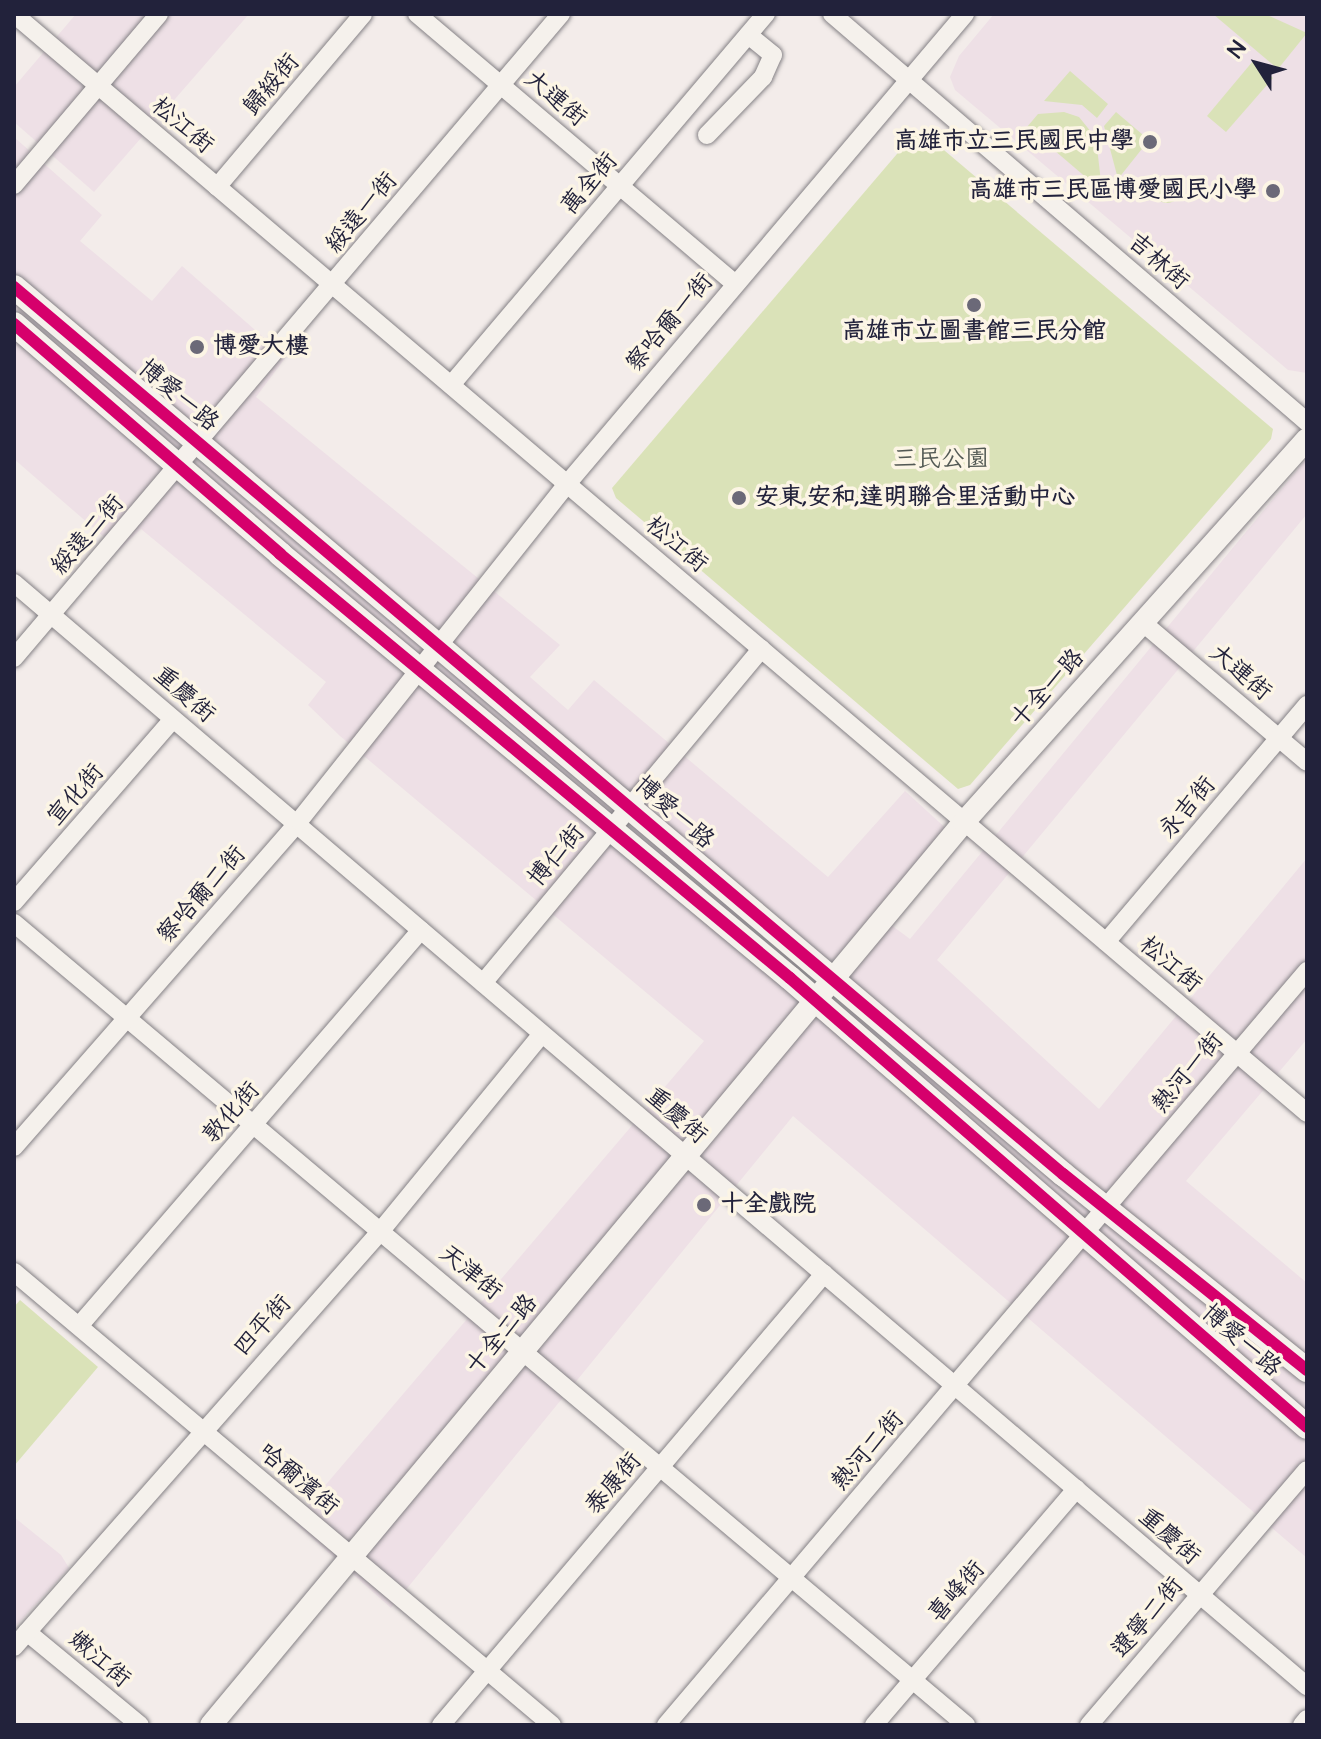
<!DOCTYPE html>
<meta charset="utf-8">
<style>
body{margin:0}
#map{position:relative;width:1321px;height:1739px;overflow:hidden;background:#f3ecea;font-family:"Architects Daughter","LXGW WenKai TC",sans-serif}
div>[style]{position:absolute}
.built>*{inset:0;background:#eee0e6}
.green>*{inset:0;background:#dae2b8}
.round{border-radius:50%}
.roads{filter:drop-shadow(0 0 2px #848185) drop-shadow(0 0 2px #848185)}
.minor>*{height:18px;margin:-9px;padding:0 9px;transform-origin:9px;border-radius:9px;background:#f5f1ec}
.tertiary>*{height:22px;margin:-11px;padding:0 11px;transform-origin:11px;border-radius:11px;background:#f5f1ec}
.secondary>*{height:24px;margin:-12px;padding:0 12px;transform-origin:12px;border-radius:12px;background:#f5f1ec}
.cycleway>*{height:12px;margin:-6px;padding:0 6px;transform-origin:6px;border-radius:6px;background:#d6006c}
.dots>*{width:22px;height:22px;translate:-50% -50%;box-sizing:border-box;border:4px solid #fcf5e5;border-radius:50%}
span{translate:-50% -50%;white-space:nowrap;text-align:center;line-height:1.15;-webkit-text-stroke:7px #fcf5e5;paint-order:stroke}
.street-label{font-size:24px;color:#22223b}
.poi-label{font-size:24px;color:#22223b;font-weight:700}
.right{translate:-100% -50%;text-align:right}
.left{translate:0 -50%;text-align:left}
.park-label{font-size:24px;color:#535954}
.frame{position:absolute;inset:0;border:16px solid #22223b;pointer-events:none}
.north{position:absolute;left:1217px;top:24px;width:80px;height:80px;-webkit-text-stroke:6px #fcf5e5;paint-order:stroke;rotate:306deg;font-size:22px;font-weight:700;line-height:32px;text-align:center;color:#22223b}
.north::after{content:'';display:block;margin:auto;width:28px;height:36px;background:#22223b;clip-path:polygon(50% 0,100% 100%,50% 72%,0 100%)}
</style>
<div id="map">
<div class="built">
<i style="clip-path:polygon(76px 14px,249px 14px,94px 192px,14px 122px,14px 87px)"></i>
<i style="clip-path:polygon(994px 14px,1307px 14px,1307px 373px,1288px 370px,955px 90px,950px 77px,959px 56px)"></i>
<i style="clip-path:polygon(14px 137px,102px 215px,80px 241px,152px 301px,182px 266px,286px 357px,256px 397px,560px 645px,530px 677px,568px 710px,594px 680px,828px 877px,905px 791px,950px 832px,879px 916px,910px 939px,1307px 458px,1307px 514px,937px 960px,1099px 1109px,1307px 858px,1307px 1039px,1186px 1181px,1307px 1283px,1307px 1558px,793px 1116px,391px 1608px,294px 1522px,704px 1041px,340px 736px,308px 705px,326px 682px,141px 529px,119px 550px,14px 459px)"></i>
<i style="clip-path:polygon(14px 1517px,61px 1555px,69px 1568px,14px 1628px)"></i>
</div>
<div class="green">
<i style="clip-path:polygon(1213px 14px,1265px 14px,1307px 33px,1278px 69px)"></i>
<i style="clip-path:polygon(1253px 61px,1273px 78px,1226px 132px,1207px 116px)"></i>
<i style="clip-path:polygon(1070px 71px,1108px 104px,1097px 118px,1082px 105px,1044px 101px)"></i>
<i style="clip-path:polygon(1064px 112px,1079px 117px,1096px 138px,1102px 191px,1027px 127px,1038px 114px)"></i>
<i style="clip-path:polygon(1116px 112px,1149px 140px,1118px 179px,1104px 126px)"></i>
<i style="clip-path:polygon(914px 134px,925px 134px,1273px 429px,1271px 439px,970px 785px,958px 789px,616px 498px,612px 488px)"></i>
<i class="round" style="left:1154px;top:177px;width:26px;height:26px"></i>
<i style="clip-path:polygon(20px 1300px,98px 1367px,14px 1466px,14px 1307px)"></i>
</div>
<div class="roads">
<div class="minor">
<i style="left:14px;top:14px;width:1697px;rotate:40.36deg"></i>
<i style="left:417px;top:14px;width:416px;rotate:40.3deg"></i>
<i style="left:832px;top:14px;width:626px;rotate:40.66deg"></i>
<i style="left:707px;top:135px;width:81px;rotate:-46deg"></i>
<i style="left:763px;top:77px;width:24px;rotate:-66deg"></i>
<i style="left:773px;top:55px;width:32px;rotate:-141deg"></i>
<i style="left:14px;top:185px;width:224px;rotate:-49.7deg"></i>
<i style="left:217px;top:187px;width:226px;rotate:-49.8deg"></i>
<i style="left:451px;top:385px;width:487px;rotate:-49.7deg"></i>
<i style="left:14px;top:583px;width:1700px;rotate:40.47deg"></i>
<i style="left:1142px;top:622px;width:216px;rotate:40.3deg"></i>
<i style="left:14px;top:658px;width:845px;rotate:-49.66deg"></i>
<i style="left:14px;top:902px;width:242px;rotate:-49deg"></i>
<i style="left:14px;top:923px;width:1245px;rotate:40.11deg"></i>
<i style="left:1106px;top:942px;width:311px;rotate:-49.7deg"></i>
<i style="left:483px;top:983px;width:435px;rotate:-50.2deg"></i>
<i style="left:14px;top:1147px;width:433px;rotate:-48.8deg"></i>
<i style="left:299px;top:821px;width:431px;rotate:-51.5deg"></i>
<i style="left:567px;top:484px;width:616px;rotate:-49.74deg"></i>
<i style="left:14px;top:1272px;width:703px;rotate:40.1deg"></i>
<i style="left:79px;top:1326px;width:523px;rotate:-49.18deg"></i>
<i style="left:27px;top:1632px;width:146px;rotate:39.5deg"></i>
<i style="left:14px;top:1647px;width:552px;rotate:-48.6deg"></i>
<i style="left:379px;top:1233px;width:257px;rotate:-50.7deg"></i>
<i style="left:441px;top:1725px;width:592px;rotate:-49.66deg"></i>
<i style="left:666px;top:1725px;width:990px;rotate:-49.63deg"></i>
<i style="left:874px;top:1725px;width:311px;rotate:-49.4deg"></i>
<i style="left:1089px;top:1725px;width:335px;rotate:-49.5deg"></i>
<i style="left:1302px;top:1725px;width:8px;rotate:-50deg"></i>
</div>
<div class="tertiary">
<i style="left:211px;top:1725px;width:1176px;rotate:-50.18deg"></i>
<i style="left:964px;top:822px;width:514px;rotate:-48.15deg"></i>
</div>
<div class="secondary">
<i style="left:14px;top:287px;width:1374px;rotate:40.22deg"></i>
<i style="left:1063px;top:1174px;width:313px;rotate:38.8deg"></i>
<i style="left:14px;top:324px;width:352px;rotate:40.8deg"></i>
<i style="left:280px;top:554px;width:663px;rotate:39.74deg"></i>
<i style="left:790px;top:978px;width:685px;rotate:40.97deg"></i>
</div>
</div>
<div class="cycleway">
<i style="left:14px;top:287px;width:1374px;rotate:40.22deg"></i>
<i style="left:1063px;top:1174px;width:313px;rotate:38.8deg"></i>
<i style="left:14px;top:324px;width:352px;rotate:40.8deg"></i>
<i style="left:280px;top:554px;width:663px;rotate:39.74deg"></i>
<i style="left:790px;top:978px;width:685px;rotate:40.97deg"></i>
</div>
<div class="dots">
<i style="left:1150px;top:142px;background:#6b6978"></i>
<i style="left:1273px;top:191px;background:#6b6978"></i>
<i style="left:974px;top:305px;background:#6b6978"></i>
<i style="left:197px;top:347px;background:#6b6978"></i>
<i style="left:739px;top:498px;background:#6b6978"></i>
<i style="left:704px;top:1205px;background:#6b6978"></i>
</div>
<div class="street-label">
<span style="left:272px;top:85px;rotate:-50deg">歸綏街</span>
<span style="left:555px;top:99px;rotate:40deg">大連街</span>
<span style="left:182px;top:126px;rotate:40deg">松江街</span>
<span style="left:590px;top:184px;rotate:-50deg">萬全街</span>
<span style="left:362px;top:213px;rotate:-50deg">綏遠一街</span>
<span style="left:1158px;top:262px;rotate:41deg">吉林街</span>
<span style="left:670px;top:323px;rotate:-50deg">察哈爾一街</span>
<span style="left:178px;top:396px;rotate:40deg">博愛一路</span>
<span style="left:88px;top:535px;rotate:-49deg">綏遠二街</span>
<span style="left:676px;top:545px;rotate:40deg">松江街</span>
<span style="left:1240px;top:673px;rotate:40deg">大連街</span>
<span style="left:1048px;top:689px;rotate:-48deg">十全一路</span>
<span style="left:184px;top:695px;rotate:41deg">重慶街</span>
<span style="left:76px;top:795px;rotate:-49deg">宣化街</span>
<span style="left:1188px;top:808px;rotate:-50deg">永吉街</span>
<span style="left:674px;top:813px;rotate:41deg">博愛一路</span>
<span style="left:557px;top:856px;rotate:-50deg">博仁街</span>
<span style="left:202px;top:895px;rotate:-49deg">察哈爾二街</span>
<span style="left:1170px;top:965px;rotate:40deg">松江街</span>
<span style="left:1188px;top:1073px;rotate:-50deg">熱河一街</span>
<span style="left:232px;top:1113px;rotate:-49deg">敦化街</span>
<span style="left:676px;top:1116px;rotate:41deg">重慶街</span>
<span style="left:470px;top:1273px;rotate:39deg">天津街</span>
<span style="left:263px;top:1326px;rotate:-48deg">四平街</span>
<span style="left:502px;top:1335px;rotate:-50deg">十全二路</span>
<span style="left:1241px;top:1341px;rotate:41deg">博愛一路</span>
<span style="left:868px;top:1451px;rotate:-49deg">熱河二街</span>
<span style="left:298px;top:1480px;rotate:40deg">哈爾濱街</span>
<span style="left:614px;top:1484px;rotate:-50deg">泰康街</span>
<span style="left:1169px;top:1537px;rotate:41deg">重慶街</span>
<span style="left:957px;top:1592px;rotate:-49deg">喜峰街</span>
<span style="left:1148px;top:1618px;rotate:-50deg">遼寧二街</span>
<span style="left:99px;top:1660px;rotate:40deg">嫩江街</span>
</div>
<div class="poi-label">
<span class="right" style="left:1134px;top:142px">高雄市立三民國民中學</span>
<span class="right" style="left:1257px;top:191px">高雄市三民區博愛國民小學</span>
<span style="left:974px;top:332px">高雄市立圖書館三民分館</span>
<span class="left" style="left:213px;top:347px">博愛大樓</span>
<span class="left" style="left:755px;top:498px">安東,安和,達明聯合里活動中心</span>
<span class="left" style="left:720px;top:1205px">十全戲院</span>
</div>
<div class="park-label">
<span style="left:941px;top:460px">三民公園</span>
</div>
<div class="frame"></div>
<div class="north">N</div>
</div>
